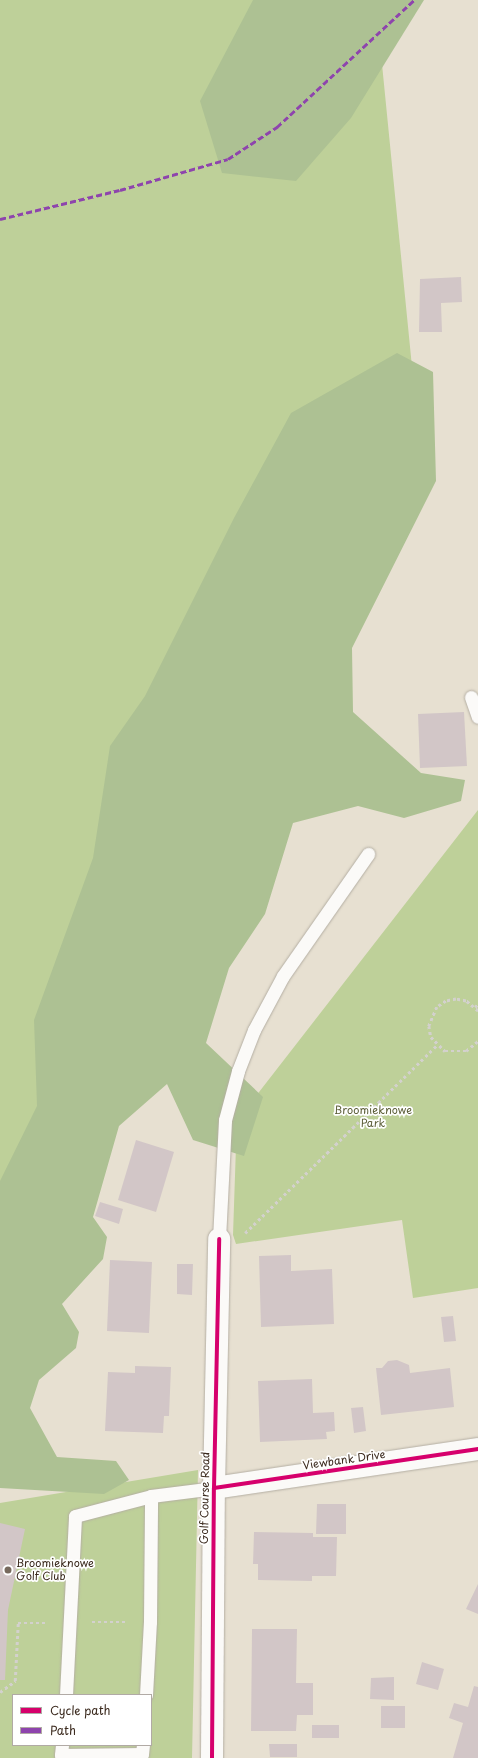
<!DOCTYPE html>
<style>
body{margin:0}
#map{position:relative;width:478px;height:1758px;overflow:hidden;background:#e7e0d1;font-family:"Playpen Sans",sans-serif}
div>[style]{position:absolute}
.green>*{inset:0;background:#bed099}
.forest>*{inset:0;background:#adc193}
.building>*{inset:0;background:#d2c6c7}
.path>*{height:2.5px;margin-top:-1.25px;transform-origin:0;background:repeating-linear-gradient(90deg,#d3d1cd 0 3px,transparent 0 6px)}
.roads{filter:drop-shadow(0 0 1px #b4aea3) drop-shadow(0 0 1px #b4aea3)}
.lane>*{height:13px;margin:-6.5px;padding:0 6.5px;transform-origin:6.5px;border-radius:6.5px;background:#fbfaf8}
.street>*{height:22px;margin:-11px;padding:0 11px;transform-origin:11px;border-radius:11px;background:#fbfaf8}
.quiet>*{height:3px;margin-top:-1.5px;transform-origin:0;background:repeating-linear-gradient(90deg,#8e44ad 0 6px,transparent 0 9px)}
.cycleway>*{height:4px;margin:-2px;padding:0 2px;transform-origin:2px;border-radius:2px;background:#d6006c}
.dots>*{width:11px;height:11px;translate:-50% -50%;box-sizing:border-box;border:2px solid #fff;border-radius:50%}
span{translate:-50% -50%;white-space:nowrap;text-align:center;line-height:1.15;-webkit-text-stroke:3.5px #fff;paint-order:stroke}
.park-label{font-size:11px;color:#5d5f39}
.street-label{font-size:11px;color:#3b2a1e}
.poi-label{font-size:11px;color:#3b2a1e}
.left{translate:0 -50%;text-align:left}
.legend{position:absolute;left:12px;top:1694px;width:140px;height:52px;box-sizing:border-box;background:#fff;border:1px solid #b1aaa5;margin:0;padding:5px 7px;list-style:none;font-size:12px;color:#3b2a1e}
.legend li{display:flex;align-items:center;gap:8px;height:20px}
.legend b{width:20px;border:1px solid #b1aaa5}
</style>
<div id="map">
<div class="green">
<i style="clip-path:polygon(0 0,421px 0,381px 54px,424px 488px,116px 1120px,0 1458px)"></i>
<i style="clip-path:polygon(478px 810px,478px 1288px,413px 1298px,402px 1220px,236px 1244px,233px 1235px,236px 1146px,242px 1114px)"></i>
<i style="clip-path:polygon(evenodd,198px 1470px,192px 1758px,0 1758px,0 1503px,198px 1470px,13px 1695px,151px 1695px,151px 1745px,13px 1745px,13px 1695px)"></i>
</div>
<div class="forest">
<i style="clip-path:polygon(253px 0,424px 0,351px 118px,296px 181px,222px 173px,200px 101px)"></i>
<i style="clip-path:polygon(397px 353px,433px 372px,436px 481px,352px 648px,353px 712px,421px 773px,465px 780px,461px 801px,404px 818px,358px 806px,293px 823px,265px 914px,229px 968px,206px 1043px,263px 1097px,244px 1156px,193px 1140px,167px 1084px,119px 1126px,93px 1217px,107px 1237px,103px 1259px,62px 1304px,79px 1332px,76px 1348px,39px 1380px,30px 1408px,57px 1457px,116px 1461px,129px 1480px,104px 1494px,0 1488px,0 1181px,37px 1106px,34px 1020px,93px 858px,110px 746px,145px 696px,234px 518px,291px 413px)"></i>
</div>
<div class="building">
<i style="clip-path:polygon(461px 277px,462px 302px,441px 303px,442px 332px,419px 332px,420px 279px)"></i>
<i style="clip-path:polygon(464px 712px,467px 766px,420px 768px,418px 714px)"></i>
<i style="clip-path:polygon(136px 1140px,174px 1152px,156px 1212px,118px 1200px)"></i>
<i style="clip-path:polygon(100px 1202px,123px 1209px,119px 1224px,95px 1216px)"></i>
<i style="clip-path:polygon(291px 1255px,291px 1271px,332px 1269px,334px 1324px,261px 1327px,259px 1256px)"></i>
<i style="clip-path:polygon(110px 1260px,152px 1262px,149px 1333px,107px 1331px)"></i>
<i style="clip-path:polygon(177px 1264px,193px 1264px,192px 1295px,177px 1294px)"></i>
<i style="clip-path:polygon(453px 1316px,456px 1341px,444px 1342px,441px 1317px)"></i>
<i style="clip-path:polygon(397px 1360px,409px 1365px,410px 1373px,450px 1368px,454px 1407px,381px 1415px,376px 1368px,382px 1368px,388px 1361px)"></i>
<i style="clip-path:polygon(135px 1366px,171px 1367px,169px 1416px,164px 1416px,163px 1433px,105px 1431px,108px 1372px,135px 1373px)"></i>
<i style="clip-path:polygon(312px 1379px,313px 1413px,334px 1412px,335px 1431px,326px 1432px,327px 1439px,260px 1442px,258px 1381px)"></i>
<i style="clip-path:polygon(363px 1407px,366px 1431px,354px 1433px,351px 1408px)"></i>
<i style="clip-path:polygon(317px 1504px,346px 1504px,346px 1534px,316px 1534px)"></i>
<i style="clip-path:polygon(0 1523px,25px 1529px,8px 1610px,5px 1680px,0 1680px)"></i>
<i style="clip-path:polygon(254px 1532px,313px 1533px,313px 1537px,337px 1537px,336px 1576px,312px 1576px,312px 1581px,258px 1580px,258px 1564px,253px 1564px)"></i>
<i style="clip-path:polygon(478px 1584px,478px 1614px,466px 1609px)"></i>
<i style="clip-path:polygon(252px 1629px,297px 1629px,296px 1683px,313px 1683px,313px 1715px,297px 1715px,296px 1731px,251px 1731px)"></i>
<i style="clip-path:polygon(422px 1662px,444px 1669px,438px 1690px,416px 1684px)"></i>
<i style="clip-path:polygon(394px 1677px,394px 1700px,370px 1699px,371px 1678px)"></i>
<i style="clip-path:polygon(474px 1686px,478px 1687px,478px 1758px,453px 1758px,463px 1723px,449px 1718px,454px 1703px,468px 1707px)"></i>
<i style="clip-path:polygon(381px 1706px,405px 1706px,405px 1728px,381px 1728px)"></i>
<i style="clip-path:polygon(312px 1725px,339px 1725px,339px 1738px,312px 1738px)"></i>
<i style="clip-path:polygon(269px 1744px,297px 1744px,297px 1757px,270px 1757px)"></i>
</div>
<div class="path">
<i style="left:475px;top:1007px;width:4px;rotate:-45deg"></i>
<i style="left:478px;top:1011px;width:16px;rotate:-140deg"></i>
<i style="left:466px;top:1001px;width:10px;rotate:-169deg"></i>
<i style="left:456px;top:999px;width:10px;rotate:169deg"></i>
<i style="left:446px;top:1001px;width:11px;rotate:146deg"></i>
<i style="left:437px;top:1007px;width:21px;rotate:113deg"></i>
<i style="left:429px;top:1026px;width:11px;rotate:80deg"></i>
<i style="left:431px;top:1037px;width:20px;rotate:45deg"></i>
<i style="left:445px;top:1051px;width:21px"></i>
<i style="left:466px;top:1051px;width:16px;rotate:-40deg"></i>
<i style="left:245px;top:1233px;width:269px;rotate:-44.4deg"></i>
<i style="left:92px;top:1622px;width:35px"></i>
<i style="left:0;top:1692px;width:19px;rotate:-36deg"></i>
<i style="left:15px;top:1681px;width:58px;rotate:-87deg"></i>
<i style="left:18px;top:1623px;width:29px"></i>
</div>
<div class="roads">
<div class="lane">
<i style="left:471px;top:697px;width:21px;rotate:71deg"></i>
<i style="left:219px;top:1239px;width:119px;rotate:-87.1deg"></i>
<i style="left:225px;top:1120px;width:51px;rotate:-75.1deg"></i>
<i style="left:238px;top:1071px;width:44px;rotate:-68.7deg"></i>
<i style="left:254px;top:1030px;width:61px;rotate:-61.8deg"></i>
<i style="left:283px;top:976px;width:149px;rotate:-55.1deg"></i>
<i style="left:66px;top:1695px;width:179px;rotate:-87.1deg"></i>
<i style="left:75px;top:1516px;width:79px;rotate:-14.7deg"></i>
<i style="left:151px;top:1496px;width:64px;rotate:-7.2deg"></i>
<i style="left:146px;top:1695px;width:73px;rotate:-86.9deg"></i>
<i style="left:150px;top:1622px;width:126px;rotate:-89.5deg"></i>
<i style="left:62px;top:1745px;width:10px;rotate:96deg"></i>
<i style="left:61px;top:1755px;width:81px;rotate:-0.7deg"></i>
<i style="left:142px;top:1754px;width:9px;rotate:-84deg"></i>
</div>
<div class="street">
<i style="left:214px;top:1488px;width:267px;rotate:-8.4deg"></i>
<i style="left:212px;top:1758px;width:270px;rotate:-89.6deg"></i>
<i style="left:214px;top:1488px;width:249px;rotate:-88.8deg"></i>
</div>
</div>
<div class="quiet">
<i style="left:0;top:219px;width:123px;rotate:-13.6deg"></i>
<i style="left:120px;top:190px;width:112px;rotate:-16deg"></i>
<i style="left:228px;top:159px;width:59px;rotate:-33.1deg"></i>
<i style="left:277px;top:127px;width:187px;rotate:-42.8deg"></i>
</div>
<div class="cycleway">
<i style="left:214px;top:1488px;width:267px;rotate:-8.4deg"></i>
<i style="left:212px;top:1758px;width:270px;rotate:-89.6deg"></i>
<i style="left:214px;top:1488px;width:249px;rotate:-88.8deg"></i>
</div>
<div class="dots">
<i style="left:8px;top:1570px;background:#776a5d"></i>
</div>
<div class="park-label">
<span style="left:373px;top:1117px">Broomieknowe<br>Park</span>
</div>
<div class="street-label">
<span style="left:344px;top:1460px;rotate:-8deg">Viewbank Drive</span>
<span style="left:205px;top:1498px;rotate:-89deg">Golf Course Road</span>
</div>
<div class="poi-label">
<span class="left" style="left:16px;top:1570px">Broomieknowe<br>Golf Club</span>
</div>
<ul class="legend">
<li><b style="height:5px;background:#d6006c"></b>Cycle path</li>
<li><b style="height:5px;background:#8e44ad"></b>Path</li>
</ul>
</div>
